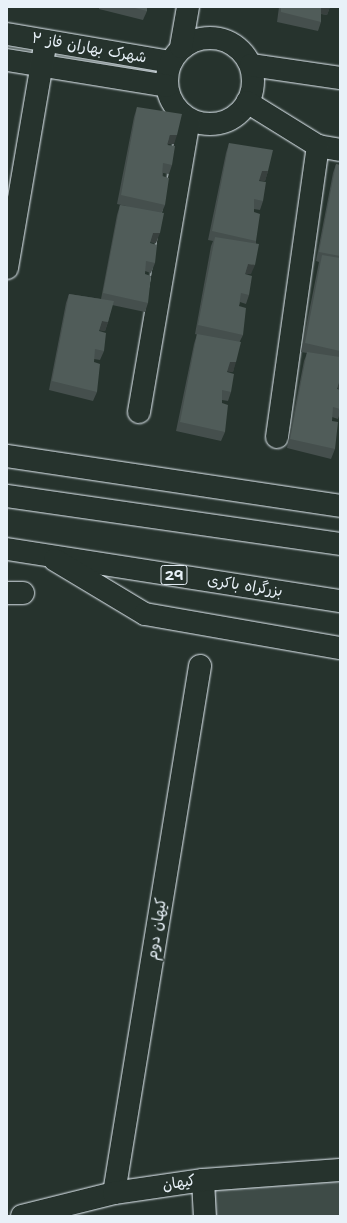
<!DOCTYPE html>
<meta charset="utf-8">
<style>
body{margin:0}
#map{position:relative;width:347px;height:1223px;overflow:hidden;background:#26332d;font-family:"Shantell Sans","Playpen Sans Arabic",sans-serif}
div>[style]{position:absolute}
.green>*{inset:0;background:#3e4b47}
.roads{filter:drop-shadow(0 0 1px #e8f1f8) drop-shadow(0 0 1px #e8f1f8)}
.minor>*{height:22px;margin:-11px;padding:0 11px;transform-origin:11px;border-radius:11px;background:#26332d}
.minor>.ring{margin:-11px;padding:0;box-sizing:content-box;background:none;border:22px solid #26332d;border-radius:50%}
.major>*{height:22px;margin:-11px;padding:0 11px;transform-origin:11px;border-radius:11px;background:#26332d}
.highway>*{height:22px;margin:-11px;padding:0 11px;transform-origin:11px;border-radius:11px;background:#26332d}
.wall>*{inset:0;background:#454f4d}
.shaded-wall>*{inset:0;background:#38403e}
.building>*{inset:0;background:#505c59}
span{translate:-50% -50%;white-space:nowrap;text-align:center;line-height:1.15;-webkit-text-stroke:3px #26332d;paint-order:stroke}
.shield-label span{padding:1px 3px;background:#26332d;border:1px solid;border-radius:3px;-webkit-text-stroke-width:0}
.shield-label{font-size:14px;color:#e8f1f8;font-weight:700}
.street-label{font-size:15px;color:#e8f1f8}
.frame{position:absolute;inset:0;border:8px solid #e8f1f8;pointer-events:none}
</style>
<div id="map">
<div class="green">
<i style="clip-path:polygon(340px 1178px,340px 1216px,215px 1216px,213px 1186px)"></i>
</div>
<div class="roads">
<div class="minor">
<i style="left:7px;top:34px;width:166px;rotate:9.7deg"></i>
<i class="ring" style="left:167px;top:38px;width:64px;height:64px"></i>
<i style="left:181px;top:47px;width:41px;rotate:-80.1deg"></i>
<i style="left:7px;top:60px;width:162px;rotate:9.2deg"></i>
<i style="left:251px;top:65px;width:90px;rotate:8.3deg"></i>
<i style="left:247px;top:102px;width:84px;rotate:31.8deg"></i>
<i style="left:318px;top:146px;width:22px;rotate:10deg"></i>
<i style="left:7px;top:268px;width:230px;rotate:-80.3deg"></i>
<i style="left:139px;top:412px;width:296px;rotate:-80.3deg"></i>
<i style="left:277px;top:437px;width:294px;rotate:-82deg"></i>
<i style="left:7px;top:593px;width:16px"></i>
<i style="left:203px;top:1180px;width:36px;rotate:87deg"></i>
<i style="left:114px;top:1193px;width:534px;rotate:-80.73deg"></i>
<i style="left:22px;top:1216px;width:95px;rotate:-14deg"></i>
<i style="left:114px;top:1193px;width:90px;rotate:-8.3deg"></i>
<i style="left:203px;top:1180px;width:137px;rotate:-4.2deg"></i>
</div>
<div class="major">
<i style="left:7px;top:456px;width:337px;rotate:8.5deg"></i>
</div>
<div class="highway">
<i style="left:7px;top:496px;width:336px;rotate:8.2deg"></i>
<i style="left:7px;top:549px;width:337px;rotate:8.9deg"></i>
<i style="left:55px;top:560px;width:105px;rotate:31deg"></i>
<i style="left:145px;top:614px;width:198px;rotate:9.9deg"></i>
</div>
</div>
<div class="wall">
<i style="clip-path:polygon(99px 7px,147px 7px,147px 11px,143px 20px,99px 9px)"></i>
<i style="clip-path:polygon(279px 7px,330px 7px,327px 15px,321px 14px,321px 22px,318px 31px,277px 22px)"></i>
<i style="clip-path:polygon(137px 107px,174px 144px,168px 144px,172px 165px,169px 174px,163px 173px,165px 205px,162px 212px,156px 243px,150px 242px,155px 263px,151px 273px,145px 271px,145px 274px,148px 303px,145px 312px,112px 305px,108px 322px,105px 331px,99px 330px,104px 351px,100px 360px,94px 359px,94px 362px,97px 392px,93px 401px,49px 390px,66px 303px,69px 294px,101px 299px,117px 215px,120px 205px,130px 207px,117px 204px,134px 117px)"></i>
<i style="clip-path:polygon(229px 143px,268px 171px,265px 181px,259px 180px,263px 201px,260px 210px,254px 209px,254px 212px,256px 241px,256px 244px,251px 274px,245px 274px,249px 295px,246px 304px,240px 302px,239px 306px,243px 335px,240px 341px,233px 372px,227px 371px,231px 392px,228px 401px,222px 400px,222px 403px,225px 432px,221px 441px,176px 431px,194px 344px,197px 334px,198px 335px,195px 334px,211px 246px,213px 241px,208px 240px,226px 153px)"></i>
<i style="clip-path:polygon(336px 164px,340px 165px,340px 389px,337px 388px,337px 389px,340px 390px,340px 413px,338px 419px,332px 417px,332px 421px,335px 449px,331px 459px,287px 448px,304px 361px,307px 353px,301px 352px,319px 262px,316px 261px,333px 173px)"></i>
</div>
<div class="shaded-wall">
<i style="clip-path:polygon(320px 7px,330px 7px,327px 15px,318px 13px)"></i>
<i style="clip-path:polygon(170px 135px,177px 135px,174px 144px,167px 144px)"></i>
<i style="clip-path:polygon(262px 171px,268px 171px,265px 181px,258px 180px)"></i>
<i style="clip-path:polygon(153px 233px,160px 233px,156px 243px,150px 242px)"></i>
<i style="clip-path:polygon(248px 264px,255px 265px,251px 274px,245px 274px)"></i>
<i style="clip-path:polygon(102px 321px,108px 322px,105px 331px,99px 330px)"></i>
<i style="clip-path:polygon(230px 362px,236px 362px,233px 372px,226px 371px)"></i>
<i style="clip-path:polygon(340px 379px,340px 389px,337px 388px)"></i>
</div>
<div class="building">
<i style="clip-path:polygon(131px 7px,147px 7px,147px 11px)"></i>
<i style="clip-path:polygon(281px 7px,321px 7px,321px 22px,281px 12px)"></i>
<i style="clip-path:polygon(137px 107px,182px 114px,177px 135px,170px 135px,167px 145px,175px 146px,172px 165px,163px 163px,162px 176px,169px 178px,165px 205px,121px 195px)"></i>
<i style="clip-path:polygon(229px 143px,273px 150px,268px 171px,262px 171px,259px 181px,266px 182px,263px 201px,254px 199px,254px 212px,260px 214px,256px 241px,212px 231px)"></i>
<i style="clip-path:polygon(336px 164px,340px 165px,340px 256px,319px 252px)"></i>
<i style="clip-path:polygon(120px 205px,164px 213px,160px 233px,153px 233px,150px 243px,157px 245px,155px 263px,146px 261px,145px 274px,151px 276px,148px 303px,103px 293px)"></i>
<i style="clip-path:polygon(215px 237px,259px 244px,255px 265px,248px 264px,245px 274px,252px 276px,249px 295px,241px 293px,239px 306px,246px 308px,243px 335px,198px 325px)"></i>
<i style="clip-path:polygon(322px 255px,340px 258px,340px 351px,305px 343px)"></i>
<i style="clip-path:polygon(69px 294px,114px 301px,108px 322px,102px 321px,99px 331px,106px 333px,104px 351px,95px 349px,94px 362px,100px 364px,97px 392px,52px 381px)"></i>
<i style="clip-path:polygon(197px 334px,241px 342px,236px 362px,230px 362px,227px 372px,234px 374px,231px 392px,222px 390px,222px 403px,228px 405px,225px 432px,180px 422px)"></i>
<i style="clip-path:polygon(307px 352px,340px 357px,340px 379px,337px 389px,340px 390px,340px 409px,333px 407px,332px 421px,338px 422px,335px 449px,290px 439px)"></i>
</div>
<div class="shield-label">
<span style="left:174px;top:575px">29</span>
</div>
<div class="street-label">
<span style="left:89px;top:48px;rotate:10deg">شهرک بهاران فاز ۲</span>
<span style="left:245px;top:586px;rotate:9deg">بزرگراه باکری</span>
<span style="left:157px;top:929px;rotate:-81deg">کیهان دوم</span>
<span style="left:179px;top:1183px;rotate:-9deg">کیهان</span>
</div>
<div class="frame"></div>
</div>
